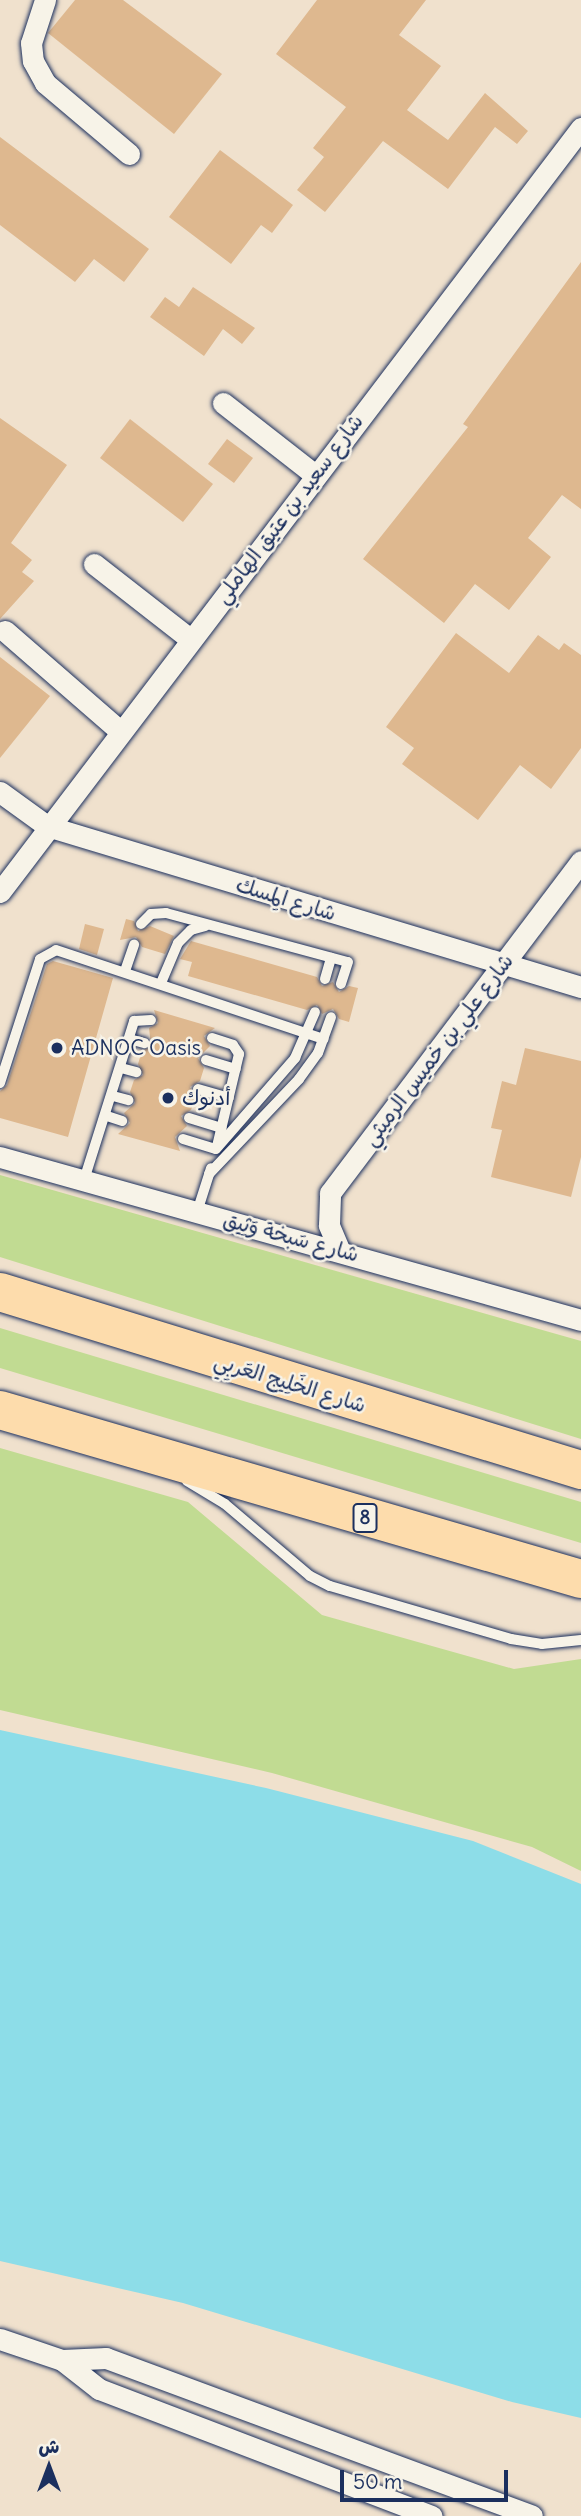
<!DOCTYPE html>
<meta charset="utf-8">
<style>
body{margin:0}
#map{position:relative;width:581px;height:2516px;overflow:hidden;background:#f0e1cd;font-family:Delius,"Playpen Sans Arabic",sans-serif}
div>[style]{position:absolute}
.green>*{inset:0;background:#c1db92}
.water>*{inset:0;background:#8ddde8}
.building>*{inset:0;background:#deb88f}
.roads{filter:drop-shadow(0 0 2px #1b2f5e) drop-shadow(0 0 2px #1b2f5e)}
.lane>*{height:10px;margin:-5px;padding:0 5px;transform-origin:5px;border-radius:5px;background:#f7f3e8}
.street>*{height:21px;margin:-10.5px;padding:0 10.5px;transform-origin:10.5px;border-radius:10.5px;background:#f7f3e8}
.highway>*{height:38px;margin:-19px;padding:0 19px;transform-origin:19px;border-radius:19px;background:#fddcac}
.dots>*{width:19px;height:19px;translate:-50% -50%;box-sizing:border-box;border:4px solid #f7f3e8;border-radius:50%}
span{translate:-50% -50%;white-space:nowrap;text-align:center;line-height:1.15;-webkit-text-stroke:5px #f7f3e8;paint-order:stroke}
.shield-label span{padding:2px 5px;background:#f7f3e8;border:2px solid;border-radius:5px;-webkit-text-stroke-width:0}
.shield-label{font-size:19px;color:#1b2f5e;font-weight:700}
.street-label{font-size:21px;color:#1b2f5e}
.poi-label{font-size:21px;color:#1b2f5e}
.left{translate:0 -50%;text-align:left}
.north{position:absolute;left:14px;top:2432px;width:70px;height:70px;-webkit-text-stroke:5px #f7f3e8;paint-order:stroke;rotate:0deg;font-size:19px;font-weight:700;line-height:28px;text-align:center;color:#1b2f5e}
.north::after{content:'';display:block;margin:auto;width:24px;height:32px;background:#1b2f5e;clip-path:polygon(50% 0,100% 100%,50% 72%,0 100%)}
.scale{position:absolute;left:340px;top:2470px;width:168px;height:32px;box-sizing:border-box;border:4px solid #1b2f5e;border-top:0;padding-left:9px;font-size:21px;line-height:24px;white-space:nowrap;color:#1b2f5e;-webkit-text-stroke:5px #f7f3e8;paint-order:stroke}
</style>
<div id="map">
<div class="green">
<i style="clip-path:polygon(0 1175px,581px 1341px,581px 1439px,0 1257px)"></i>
<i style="clip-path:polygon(0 1328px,581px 1502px,581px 1543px,0 1368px)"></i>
<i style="clip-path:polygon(0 1448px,188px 1502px,322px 1615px,514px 1669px,581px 1659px,581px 1871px,532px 1847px,272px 1773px,0 1710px)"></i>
</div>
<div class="water">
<i style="clip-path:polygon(0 1730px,266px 1788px,473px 1841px,581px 1884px,581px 2418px,512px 2402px,183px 2303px,0 2261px)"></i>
</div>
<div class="building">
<i style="clip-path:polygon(75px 0,123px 0,222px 74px,174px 134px,48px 33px)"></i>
<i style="clip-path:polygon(317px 0,426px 0,399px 35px,441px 66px,407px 110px,448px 140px,485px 93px,528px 131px,517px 144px,495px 127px,448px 189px,383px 141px,325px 212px,297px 190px,324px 157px,313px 148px,346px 107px,276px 54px)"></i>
<i style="clip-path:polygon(0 137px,149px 249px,124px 282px,94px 259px,75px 282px,0 225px)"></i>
<i style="clip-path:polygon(220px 150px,293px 205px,272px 233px,261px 225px,231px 264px,169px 217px)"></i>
<i style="clip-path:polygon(581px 262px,581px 509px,562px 495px,528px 538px,551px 557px,509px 610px,475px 584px,444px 623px,363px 559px,468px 427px,463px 424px)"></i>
<i style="clip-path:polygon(193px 287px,255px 328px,242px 344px,223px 329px,204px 356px,150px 317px,165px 297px,179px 307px)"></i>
<i style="clip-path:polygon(0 418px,67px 465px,11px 543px,32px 560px,22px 572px,34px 581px,0 619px)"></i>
<i style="clip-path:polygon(130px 419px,213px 484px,183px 522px,100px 458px)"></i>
<i style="clip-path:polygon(227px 439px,253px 458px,234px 483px,208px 464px)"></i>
<i style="clip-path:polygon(456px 633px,509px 673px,538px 635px,559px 650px,564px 643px,581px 655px,581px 748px,551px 789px,520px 765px,478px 820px,402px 764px,414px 748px,386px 727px)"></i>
<i style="clip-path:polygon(0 657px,50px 696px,0 758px)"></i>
<i style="clip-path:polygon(126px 919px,134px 921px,138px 931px,150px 926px,174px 936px,165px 954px,142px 947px,136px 937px,120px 940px)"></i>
<i style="clip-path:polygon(85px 924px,104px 929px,97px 955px,79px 949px)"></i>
<i style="clip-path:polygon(191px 941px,317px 977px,322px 986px,333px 982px,339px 992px,349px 986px,358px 988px,349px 1022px,339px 1019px,333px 1009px,322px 1014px,317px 1005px,307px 1010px,188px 976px,192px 962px,180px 959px)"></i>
<i style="clip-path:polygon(53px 961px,113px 978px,68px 1137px,0 1118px,0 1091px,7px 1085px,47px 964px)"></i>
<i style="clip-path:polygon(154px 1010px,215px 1028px,204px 1036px,210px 1046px,198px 1058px,204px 1068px,200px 1081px,190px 1087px,196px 1096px,191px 1110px,181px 1116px,187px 1126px,175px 1137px,180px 1151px,118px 1134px,130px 1123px,124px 1113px,135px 1103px,130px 1092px,134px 1080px,143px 1075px,138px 1064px,142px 1051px,151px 1046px,149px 1028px,158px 1023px)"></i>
<i style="clip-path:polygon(525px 1048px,581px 1061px,581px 1157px,571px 1197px,491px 1177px,502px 1130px,491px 1128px,502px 1081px,516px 1085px)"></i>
</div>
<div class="roads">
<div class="lane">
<i style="left:141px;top:924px;width:14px;rotate:-45deg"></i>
<i style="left:151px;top:914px;width:15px;rotate:-4deg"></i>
<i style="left:166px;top:913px;width:188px;rotate:15.1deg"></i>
<i style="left:348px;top:962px;width:23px;rotate:108deg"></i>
<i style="left:125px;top:971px;width:28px;rotate:-71deg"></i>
<i style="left:325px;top:979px;width:22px;rotate:-74deg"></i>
<i style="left:161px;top:983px;width:43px;rotate:-67deg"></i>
<i style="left:178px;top:943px;width:18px;rotate:-45deg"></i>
<i style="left:191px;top:930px;width:15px;rotate:-16deg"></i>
<i style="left:212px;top:1038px;width:22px;rotate:18deg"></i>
<i style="left:233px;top:1045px;width:11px;rotate:56deg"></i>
<i style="left:239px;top:1054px;width:95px;rotate:103.4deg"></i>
<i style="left:129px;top:1039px;width:16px;rotate:15deg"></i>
<i style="left:206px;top:1060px;width:31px;rotate:17deg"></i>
<i style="left:121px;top:1068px;width:16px;rotate:15deg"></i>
<i style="left:0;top:1083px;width:130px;rotate:-72.1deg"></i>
<i style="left:40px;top:959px;width:18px;rotate:-29deg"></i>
<i style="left:56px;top:950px;width:282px;rotate:18.4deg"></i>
<i style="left:198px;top:1089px;width:32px;rotate:16deg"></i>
<i style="left:113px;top:1096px;width:16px;rotate:15deg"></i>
<i style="left:107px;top:1116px;width:16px;rotate:18deg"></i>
<i style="left:189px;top:1118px;width:34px;rotate:17deg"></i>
<i style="left:183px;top:1139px;width:34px;rotate:17deg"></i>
<i style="left:216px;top:1149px;width:121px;rotate:-49deg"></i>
<i style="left:295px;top:1058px;width:50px;rotate:-66.5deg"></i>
<i style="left:209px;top:1174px;width:131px;rotate:-46.5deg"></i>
<i style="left:299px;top:1079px;width:32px;rotate:-54deg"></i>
<i style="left:318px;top:1053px;width:38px;rotate:-70deg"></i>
<i style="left:84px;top:1180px;width:167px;rotate:-72.5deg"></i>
<i style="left:134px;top:1021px;width:17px;rotate:-3deg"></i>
<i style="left:197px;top:1212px;width:46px;rotate:-72.3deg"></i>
<i style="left:187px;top:1481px;width:44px;rotate:31.2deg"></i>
<i style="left:225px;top:1504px;width:111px;rotate:40.3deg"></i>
<i style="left:310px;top:1576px;width:22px;rotate:27deg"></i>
<i style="left:330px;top:1586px;width:189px;rotate:16.3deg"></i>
<i style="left:511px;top:1639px;width:31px;rotate:9deg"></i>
<i style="left:542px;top:1644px;width:39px;rotate:-6deg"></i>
</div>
<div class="street">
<i style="left:45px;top:0;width:45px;rotate:108deg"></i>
<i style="left:31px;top:43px;width:18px;rotate:84deg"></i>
<i style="left:33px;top:61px;width:25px;rotate:61deg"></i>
<i style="left:45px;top:83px;width:110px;rotate:40.2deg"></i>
<i style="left:223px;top:403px;width:117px;rotate:38deg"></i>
<i style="left:94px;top:564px;width:122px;rotate:38deg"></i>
<i style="left:5px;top:631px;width:152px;rotate:41deg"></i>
<i style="left:0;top:792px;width:58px;rotate:35.9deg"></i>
<i style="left:47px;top:826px;width:558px;rotate:16.78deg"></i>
<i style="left:0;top:892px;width:960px;rotate:-52.75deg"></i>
<i style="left:0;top:1157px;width:603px;rotate:15.67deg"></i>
<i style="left:339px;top:1249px;width:26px;rotate:-113deg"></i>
<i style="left:329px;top:1225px;width:32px;rotate:-88deg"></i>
<i style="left:330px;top:1193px;width:416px;rotate:-52.9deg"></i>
<i style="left:0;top:2339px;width:65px;rotate:18.7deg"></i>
<i style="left:62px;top:2360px;width:47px;rotate:38.1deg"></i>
<i style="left:99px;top:2389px;width:356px;rotate:20.9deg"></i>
<i style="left:62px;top:2360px;width:44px;rotate:-2.6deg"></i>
<i style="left:106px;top:2358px;width:454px;rotate:20.3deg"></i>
</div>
<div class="highway">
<i style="left:0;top:1292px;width:608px;rotate:17.03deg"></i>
<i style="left:0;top:1410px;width:605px;rotate:16.22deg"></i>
</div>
</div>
<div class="dots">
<i style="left:57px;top:1048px;background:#1b2f5e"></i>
<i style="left:168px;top:1098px;background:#1b2f5e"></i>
</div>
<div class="shield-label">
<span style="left:365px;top:1518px">8</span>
</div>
<div class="street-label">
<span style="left:289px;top:509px;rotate:-53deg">شارع سعيد بن عتيق الهاملي</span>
<span style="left:286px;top:899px;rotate:17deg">شارع المِسك</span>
<span style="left:438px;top:1050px;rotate:-53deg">شارع علي بن خميس الرميثي</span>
<span style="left:291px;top:1237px;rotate:15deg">شارع سَبخة وَثِيق</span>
<span style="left:290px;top:1383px;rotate:17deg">شارع الخَلِيج العَربِي</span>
</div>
<div class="poi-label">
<span class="left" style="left:71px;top:1048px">ADNOC Oasis</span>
<span class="left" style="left:182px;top:1098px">أدنوك</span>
</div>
<div class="north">ش</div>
<div class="scale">50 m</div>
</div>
